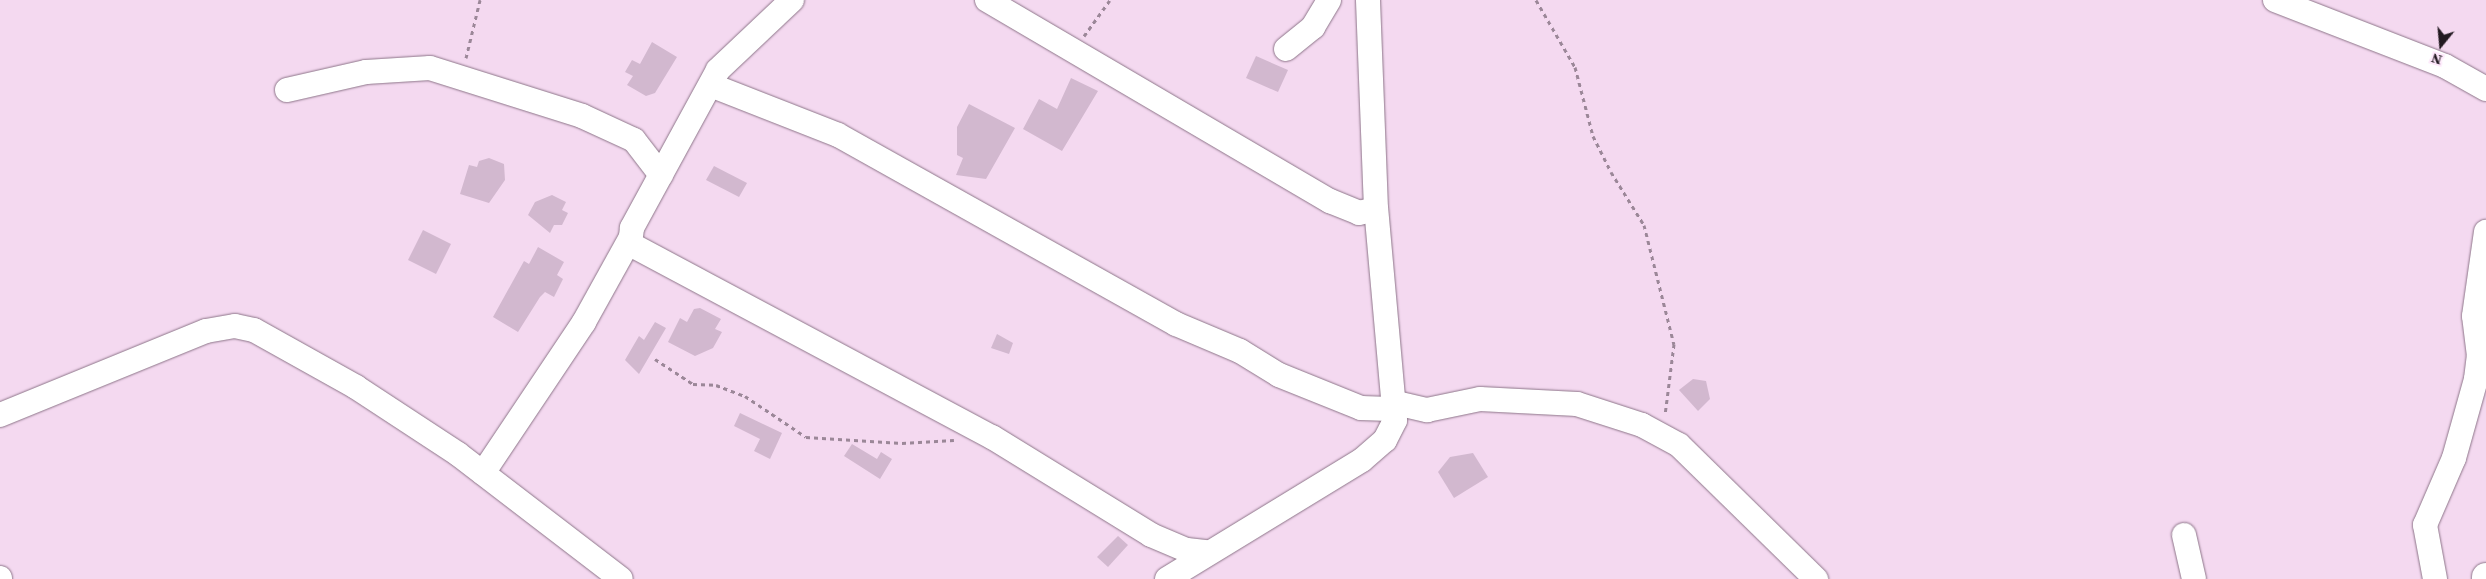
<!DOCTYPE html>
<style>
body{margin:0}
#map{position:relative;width:2486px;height:579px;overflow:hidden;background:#f4d9f0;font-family:"Source Serif 4",serif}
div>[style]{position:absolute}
.building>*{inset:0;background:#d2b8cf}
.path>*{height:3px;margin-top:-1.5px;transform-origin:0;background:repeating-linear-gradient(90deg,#9b8798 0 4px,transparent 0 8px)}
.roads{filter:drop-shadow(0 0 1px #8d7589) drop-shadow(0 0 1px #8d7589)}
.minor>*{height:24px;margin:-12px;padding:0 12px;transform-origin:12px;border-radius:12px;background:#fff}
.highway>*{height:28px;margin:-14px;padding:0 14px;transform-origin:14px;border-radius:14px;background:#fff}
span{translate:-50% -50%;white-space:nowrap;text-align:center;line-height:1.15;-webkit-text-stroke:4px #fee8fb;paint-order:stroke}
.north{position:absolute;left:2416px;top:20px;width:50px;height:50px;-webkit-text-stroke:4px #fee8fb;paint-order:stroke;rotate:197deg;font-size:14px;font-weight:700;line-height:20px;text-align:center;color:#221921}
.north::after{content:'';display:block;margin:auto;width:18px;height:22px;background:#221921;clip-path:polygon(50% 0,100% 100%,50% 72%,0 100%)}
</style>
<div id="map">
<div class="building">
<i style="clip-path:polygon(652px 42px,677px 57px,655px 93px,646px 96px,627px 85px,633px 76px,625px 72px,632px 60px,640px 64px)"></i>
<i style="clip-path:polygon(1256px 56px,1288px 70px,1278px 92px,1246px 78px)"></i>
<i style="clip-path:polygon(1071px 78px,1098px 91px,1062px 151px,1023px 129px,1039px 99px,1057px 109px)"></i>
<i style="clip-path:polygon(969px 104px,1015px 128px,986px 179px,956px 175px,963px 158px,957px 155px,957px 127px)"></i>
<i style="clip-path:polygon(489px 158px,504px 164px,505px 180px,489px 203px,460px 194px,469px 165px,477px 167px,479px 161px)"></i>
<i style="clip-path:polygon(714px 166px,747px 183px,739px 197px,706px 180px)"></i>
<i style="clip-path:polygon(552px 195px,566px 202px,562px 210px,568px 213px,562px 225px,554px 225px,550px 233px,528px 215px,535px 202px)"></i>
<i style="clip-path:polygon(423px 230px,451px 244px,436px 274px,408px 260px)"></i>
<i style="clip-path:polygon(538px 247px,564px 262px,557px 275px,563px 279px,554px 297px,545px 292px,540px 297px,518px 332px,493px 317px,524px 261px,529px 264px)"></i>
<i style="clip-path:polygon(700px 308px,721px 319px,715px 329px,722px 332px,713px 348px,695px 356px,668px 342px,680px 318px,687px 322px,694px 309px)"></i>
<i style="clip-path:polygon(655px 322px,666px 328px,639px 374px,625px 360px,639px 336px,644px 340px)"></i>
<i style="clip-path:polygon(997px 334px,1013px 343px,1009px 354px,991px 348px)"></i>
<i style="clip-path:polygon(1693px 379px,1706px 381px,1710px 399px,1698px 411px,1679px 390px)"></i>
<i style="clip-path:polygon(740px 413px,782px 433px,770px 459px,754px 451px,760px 439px,734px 426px)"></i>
<i style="clip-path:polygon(852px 444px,877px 459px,881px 452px,892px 459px,880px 479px,844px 456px)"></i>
<i style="clip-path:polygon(1473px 453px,1488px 477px,1454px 498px,1438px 472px,1450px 457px)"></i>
<i style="clip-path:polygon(1118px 536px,1128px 545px,1108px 567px,1097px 557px)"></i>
</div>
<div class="path">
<i style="left:1536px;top:0;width:78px;rotate:59.8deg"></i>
<i style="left:1575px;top:67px;width:71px;rotate:75.4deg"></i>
<i style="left:1593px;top:136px;width:40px;rotate:63.4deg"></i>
<i style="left:1611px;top:172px;width:62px;rotate:58.1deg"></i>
<i style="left:1644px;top:225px;width:123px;rotate:75.9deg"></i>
<i style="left:1674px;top:344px;width:72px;rotate:97.2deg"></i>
<i style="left:1084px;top:36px;width:44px;rotate:-54.2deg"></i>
<i style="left:466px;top:58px;width:60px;rotate:-76.4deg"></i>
<i style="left:655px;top:359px;width:45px;rotate:33.3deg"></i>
<i style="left:693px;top:384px;width:23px;rotate:2deg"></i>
<i style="left:716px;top:385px;width:31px;rotate:21deg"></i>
<i style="left:745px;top:396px;width:73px;rotate:33.9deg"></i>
<i style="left:806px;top:437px;width:96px;rotate:3.6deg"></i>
<i style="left:902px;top:443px;width:52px;rotate:-3.3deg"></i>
</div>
<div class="roads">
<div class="minor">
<i style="left:792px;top:0;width:102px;rotate:136.6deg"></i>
<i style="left:718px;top:70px;width:180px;rotate:118.6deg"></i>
<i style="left:632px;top:228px;width:16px;rotate:97deg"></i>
<i style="left:630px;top:244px;width:410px;rotate:28.1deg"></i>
<i style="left:992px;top:437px;width:187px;rotate:31.6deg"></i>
<i style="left:1151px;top:535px;width:39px;rotate:23deg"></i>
<i style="left:1187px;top:550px;width:20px;rotate:6deg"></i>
<i style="left:987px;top:0;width:398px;rotate:30.4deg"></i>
<i style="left:1330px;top:201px;width:31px;rotate:22deg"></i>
<i style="left:1359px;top:213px;width:17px;rotate:-13deg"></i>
<i style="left:2275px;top:0;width:182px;rotate:21.2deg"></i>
<i style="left:2445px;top:66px;width:47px;rotate:29.3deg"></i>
<i style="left:1286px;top:49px;width:35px;rotate:-39deg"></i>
<i style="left:1313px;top:27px;width:31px;rotate:-59deg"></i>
<i style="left:713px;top:86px;width:134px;rotate:21.4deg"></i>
<i style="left:838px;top:135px;width:387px;rotate:29.2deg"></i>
<i style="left:1176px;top:324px;width:69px;rotate:22.9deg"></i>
<i style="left:1240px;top:351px;width:46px;rotate:31.6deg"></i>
<i style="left:1279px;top:375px;width:88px;rotate:21.9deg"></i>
<i style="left:1361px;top:408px;width:36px;rotate:2deg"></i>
<i style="left:287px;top:90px;width:81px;rotate:-12.8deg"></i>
<i style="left:366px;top:72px;width:64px;rotate:-3.6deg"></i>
<i style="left:430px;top:68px;width:159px;rotate:17.5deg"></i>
<i style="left:582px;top:116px;width:57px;rotate:24.8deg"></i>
<i style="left:634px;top:140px;width:44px;rotate:52.4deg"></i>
<i style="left:1396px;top:403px;width:32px;rotate:13deg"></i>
<i style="left:1427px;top:410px;width:54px;rotate:-11.7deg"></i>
<i style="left:1480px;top:399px;width:97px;rotate:3deg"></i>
<i style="left:1577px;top:404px;width:68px;rotate:17.9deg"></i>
<i style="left:1642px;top:425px;width:42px;rotate:28.4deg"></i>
<i style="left:1679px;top:445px;width:192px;rotate:44.4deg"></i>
<i style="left:0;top:415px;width:222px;rotate:-22.2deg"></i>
<i style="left:206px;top:331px;width:29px;rotate:-10deg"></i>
<i style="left:235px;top:326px;width:19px;rotate:12deg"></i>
<i style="left:254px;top:330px;width:117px;rotate:29.2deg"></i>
<i style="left:356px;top:387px;width:122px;rotate:33.3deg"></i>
<i style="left:458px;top:454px;width:205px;rotate:37.5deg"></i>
<i style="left:483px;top:473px;width:182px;rotate:-56.2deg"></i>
<i style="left:584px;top:322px;width:95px;rotate:-61deg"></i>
<i style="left:2184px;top:535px;width:45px;rotate:77.2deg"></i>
<i style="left:0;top:578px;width:1px;rotate:90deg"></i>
<i style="left:1167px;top:579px;width:228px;rotate:-31.4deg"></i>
<i style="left:1362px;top:460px;width:30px;rotate:-41deg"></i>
<i style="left:1385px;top:440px;width:22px;rotate:-63deg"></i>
<i style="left:1395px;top:420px;width:212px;rotate:-95.1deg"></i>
<i style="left:1376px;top:209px;width:209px;rotate:-92.2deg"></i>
<i style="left:2435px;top:579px;width:55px;rotate:-100.5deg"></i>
<i style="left:2425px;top:525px;width:73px;rotate:-66.6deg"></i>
<i style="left:2454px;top:458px;width:82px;rotate:-74.4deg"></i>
<i style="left:2476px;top:379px;width:23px;rotate:-83deg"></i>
<i style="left:2479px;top:356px;width:40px;rotate:-97.1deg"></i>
<i style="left:2474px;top:316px;width:85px;rotate:-81.9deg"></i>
</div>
<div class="highway">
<i style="left:2486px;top:579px;width:2px;rotate:-90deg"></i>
</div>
</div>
<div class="north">N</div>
</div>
